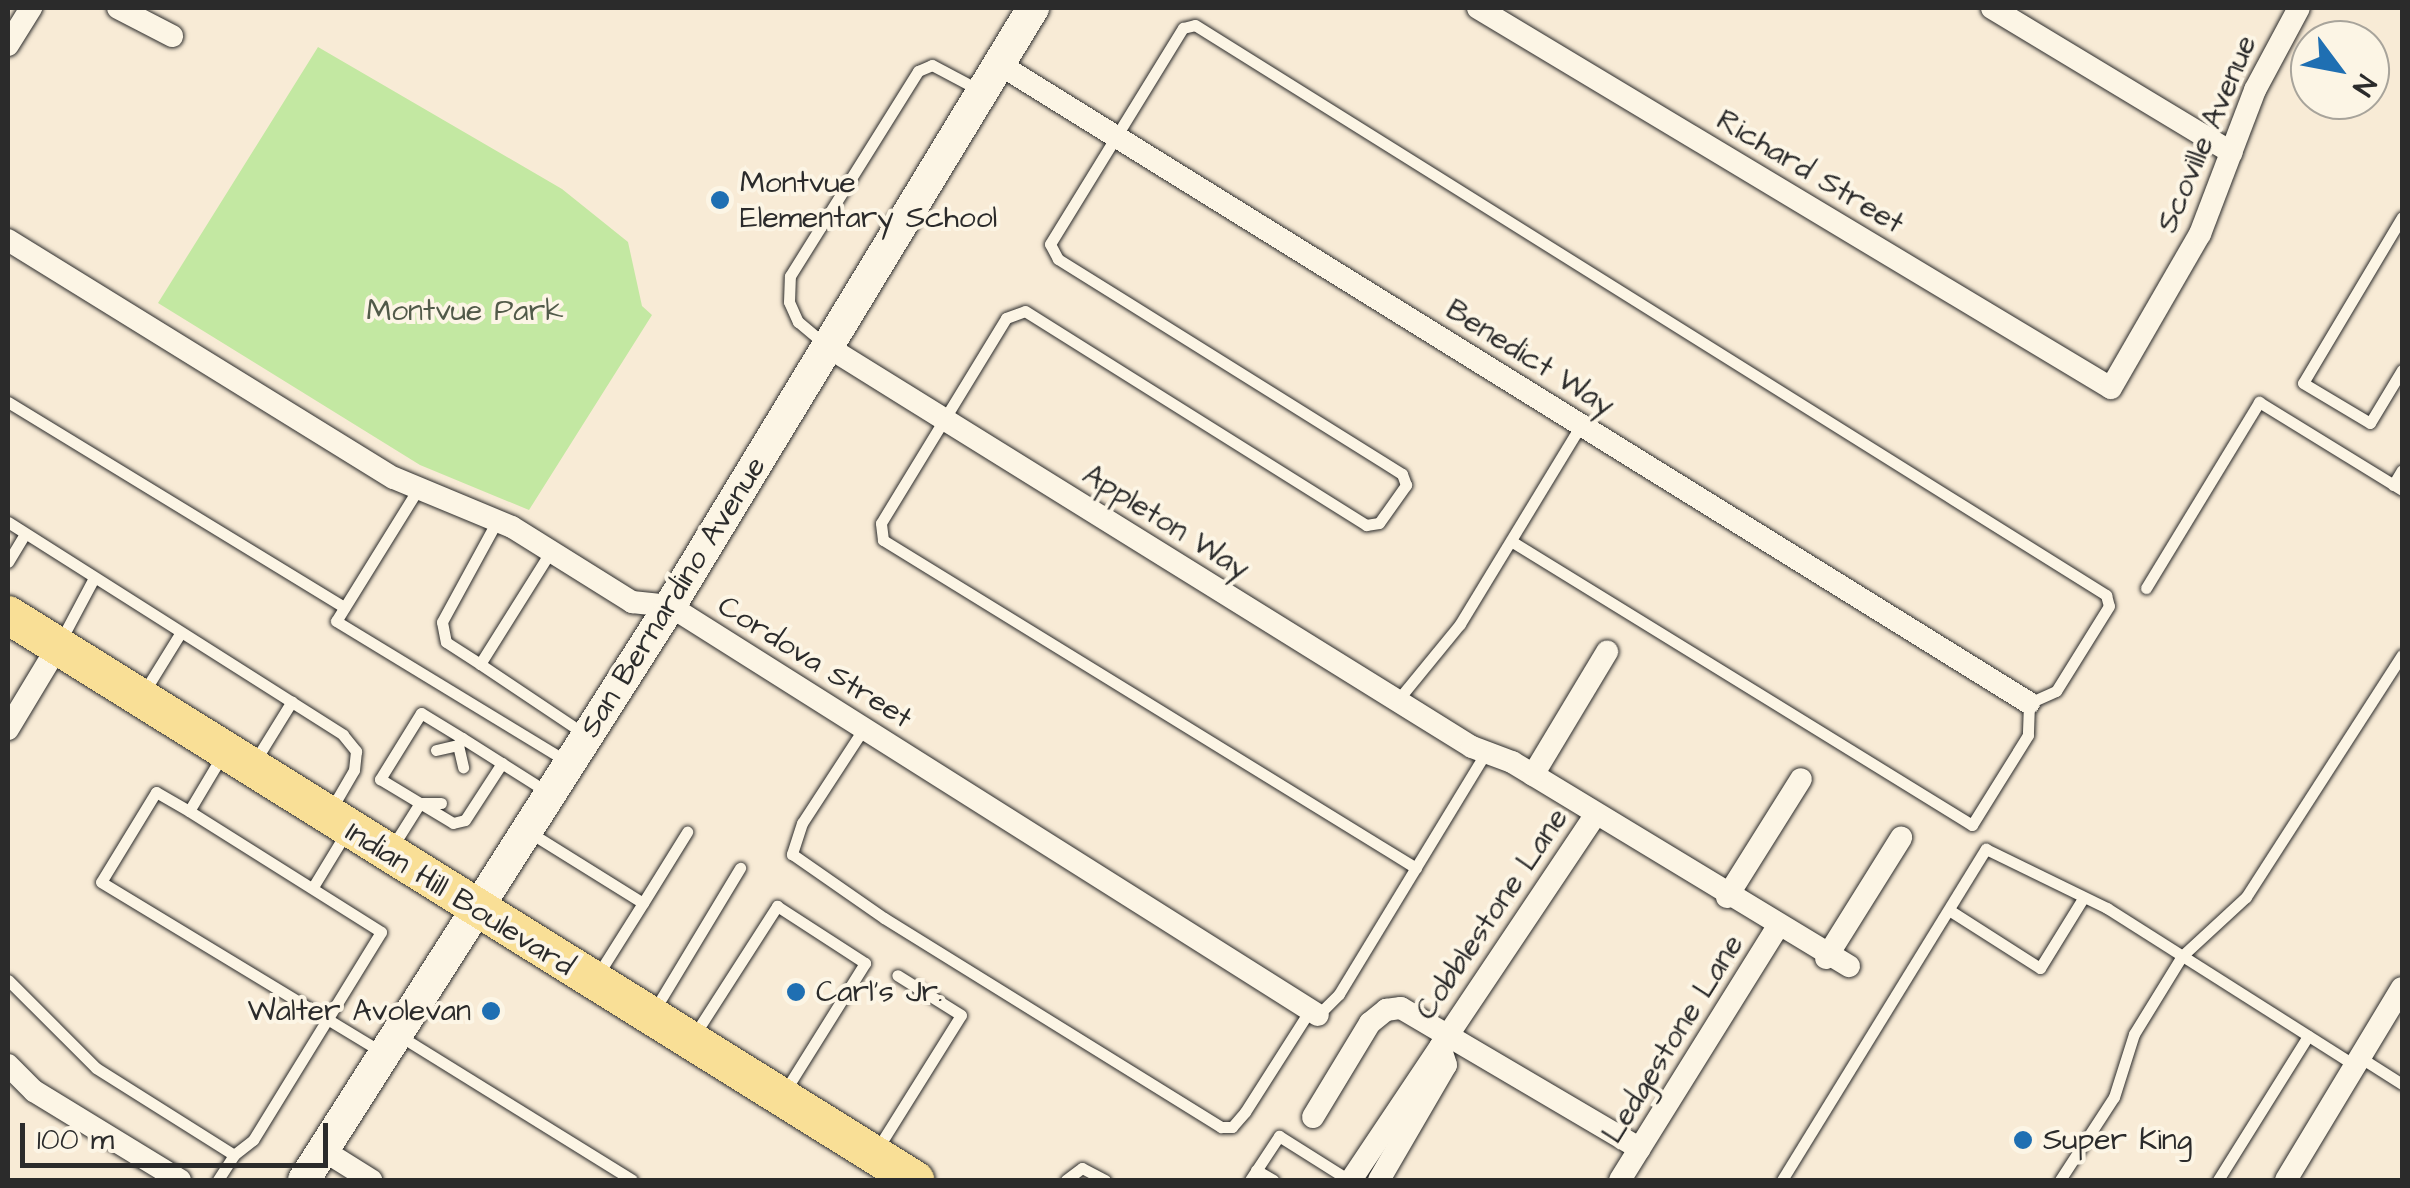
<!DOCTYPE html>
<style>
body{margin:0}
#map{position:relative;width:2410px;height:1188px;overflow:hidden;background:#f8ebd6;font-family:"Architects Daughter",sans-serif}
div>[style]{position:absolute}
.green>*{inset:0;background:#c3e8a2}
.roads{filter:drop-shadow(0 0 2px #2b2b2b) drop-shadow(0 0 2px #2b2b2b)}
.lane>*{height:11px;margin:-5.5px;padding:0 5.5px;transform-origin:5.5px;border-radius:5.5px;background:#fcf5e5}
.street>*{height:22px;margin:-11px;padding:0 11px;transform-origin:11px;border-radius:11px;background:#fcf5e5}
.secondary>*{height:32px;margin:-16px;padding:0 16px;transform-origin:16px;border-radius:16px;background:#fcf5e5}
.primary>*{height:38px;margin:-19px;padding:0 19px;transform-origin:19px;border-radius:19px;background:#f9df96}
.dots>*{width:28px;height:28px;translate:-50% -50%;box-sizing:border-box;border:5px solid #fcf5e5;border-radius:50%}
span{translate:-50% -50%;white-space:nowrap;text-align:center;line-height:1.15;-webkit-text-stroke:8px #fcf5e5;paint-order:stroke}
.street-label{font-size:30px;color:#2b2b2b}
.poi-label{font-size:30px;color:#2b2b2b}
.left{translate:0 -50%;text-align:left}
.right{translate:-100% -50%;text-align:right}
.park-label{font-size:30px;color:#515a49}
.frame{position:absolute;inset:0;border:10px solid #2b2b2b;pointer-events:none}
.north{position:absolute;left:2290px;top:20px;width:100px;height:100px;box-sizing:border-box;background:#fcf5e5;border:2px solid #a8a49b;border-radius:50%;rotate:122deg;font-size:28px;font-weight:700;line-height:40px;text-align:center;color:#2b2b2b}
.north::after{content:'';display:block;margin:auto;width:35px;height:45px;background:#1f6fb2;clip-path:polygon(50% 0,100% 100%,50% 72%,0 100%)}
.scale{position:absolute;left:20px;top:1123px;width:308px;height:45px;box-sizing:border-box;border:5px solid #2b2b2b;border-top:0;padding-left:12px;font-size:30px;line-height:35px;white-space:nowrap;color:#2b2b2b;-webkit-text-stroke:8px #fcf5e5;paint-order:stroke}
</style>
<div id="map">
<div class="green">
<i style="clip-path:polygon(318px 47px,562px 189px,628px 242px,642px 306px,652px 315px,529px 510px,420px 465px,158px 303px)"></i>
</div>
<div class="roads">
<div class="lane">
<i style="left:2402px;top:217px;width:193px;rotate:120.8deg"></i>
<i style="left:2303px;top:383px;width:78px;rotate:30.8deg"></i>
<i style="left:2370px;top:423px;width:62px;rotate:-58.9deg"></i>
<i style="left:827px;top:346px;width:38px;rotate:-140deg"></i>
<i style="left:798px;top:322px;width:22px;rotate:-114deg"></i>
<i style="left:789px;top:302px;width:26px;rotate:-88deg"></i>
<i style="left:790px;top:276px;width:242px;rotate:-58deg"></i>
<i style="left:918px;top:71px;width:15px;rotate:-23deg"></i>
<i style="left:932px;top:65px;width:53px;rotate:28deg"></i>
<i style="left:8px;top:402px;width:394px;rotate:31.4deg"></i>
<i style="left:2393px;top:485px;width:17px;rotate:-59deg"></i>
<i style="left:418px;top:489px;width:155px;rotate:121.8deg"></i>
<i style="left:336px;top:621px;width:269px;rotate:31.3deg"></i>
<i style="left:497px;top:521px;width:115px;rotate:118.6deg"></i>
<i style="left:442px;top:622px;width:20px;rotate:79deg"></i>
<i style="left:446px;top:642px;width:40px;rotate:32.9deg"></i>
<i style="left:480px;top:664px;width:133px;rotate:-57.9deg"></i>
<i style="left:8px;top:522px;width:397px;rotate:32.4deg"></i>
<i style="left:343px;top:735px;width:21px;rotate:51deg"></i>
<i style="left:356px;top:751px;width:19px;rotate:96deg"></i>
<i style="left:354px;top:770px;width:44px;rotate:120.1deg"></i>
<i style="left:8px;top:562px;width:33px;rotate:-59deg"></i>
<i style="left:2146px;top:588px;width:218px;rotate:-58.7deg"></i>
<i style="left:2259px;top:402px;width:168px;rotate:31.6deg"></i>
<i style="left:61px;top:640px;width:70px;rotate:-62deg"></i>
<i style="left:480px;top:664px;width:128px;rotate:33.8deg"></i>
<i style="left:144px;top:692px;width:70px;rotate:-58.3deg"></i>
<i style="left:1397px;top:701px;width:99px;rotate:-50.7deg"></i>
<i style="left:1460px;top:624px;width:233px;rotate:-58.7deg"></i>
<i style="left:864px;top:728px;width:113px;rotate:123.1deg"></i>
<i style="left:802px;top:823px;width:33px;rotate:108deg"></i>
<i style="left:792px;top:854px;width:112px;rotate:34.8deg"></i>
<i style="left:884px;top:918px;width:397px;rotate:31.8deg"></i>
<i style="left:1221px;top:1127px;width:11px"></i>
<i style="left:1232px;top:1127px;width:20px;rotate:-49deg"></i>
<i style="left:1245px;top:1112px;width:121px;rotate:-57.5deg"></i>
<i style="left:462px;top:738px;width:48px;rotate:-148.6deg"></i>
<i style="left:421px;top:713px;width:78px;rotate:121.8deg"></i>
<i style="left:380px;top:779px;width:85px;rotate:31.1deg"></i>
<i style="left:453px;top:823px;width:12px;rotate:-14deg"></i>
<i style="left:465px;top:820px;width:68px;rotate:-57deg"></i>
<i style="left:458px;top:745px;width:23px;rotate:77deg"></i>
<i style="left:436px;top:750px;width:23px;rotate:-13deg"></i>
<i style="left:458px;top:745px;width:8px;rotate:-60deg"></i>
<i style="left:462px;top:738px;width:103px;rotate:32.3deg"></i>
<i style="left:223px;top:754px;width:66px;rotate:120.8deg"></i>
<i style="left:189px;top:811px;width:38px;rotate:-150deg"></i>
<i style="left:156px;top:792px;width:105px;rotate:121.4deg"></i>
<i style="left:101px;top:882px;width:326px;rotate:31.2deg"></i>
<i style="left:255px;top:761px;width:70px;rotate:-58.3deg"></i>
<i style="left:189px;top:811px;width:227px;rotate:32.2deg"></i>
<i style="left:381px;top:932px;width:244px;rotate:121.6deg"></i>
<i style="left:253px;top:1140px;width:24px;rotate:142deg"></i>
<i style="left:529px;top:832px;width:134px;rotate:31.9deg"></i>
<i style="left:643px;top:903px;width:86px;rotate:122.2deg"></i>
<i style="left:391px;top:849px;width:54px;rotate:-57.8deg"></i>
<i style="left:420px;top:803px;width:21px"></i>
<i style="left:1416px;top:868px;width:626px;rotate:-148.39deg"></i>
<i style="left:883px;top:540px;width:17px;rotate:-97deg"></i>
<i style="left:881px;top:523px;width:240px;rotate:-58.6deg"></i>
<i style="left:1006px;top:318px;width:20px;rotate:-20deg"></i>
<i style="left:1025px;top:311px;width:403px;rotate:32.1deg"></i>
<i style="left:1366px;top:525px;width:13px;rotate:-9deg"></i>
<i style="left:1379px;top:523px;width:47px;rotate:-54.6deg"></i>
<i style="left:1406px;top:485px;width:12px;rotate:-110deg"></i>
<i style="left:1402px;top:474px;width:406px;rotate:-148deg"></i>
<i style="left:1058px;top:259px;width:17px;rotate:-118deg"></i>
<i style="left:1050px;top:244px;width:254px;rotate:-58.4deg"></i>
<i style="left:1183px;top:28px;width:12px;rotate:-14deg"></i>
<i style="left:1195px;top:25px;width:1075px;rotate:32.03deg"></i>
<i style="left:2106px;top:595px;width:11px;rotate:75deg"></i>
<i style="left:2109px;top:606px;width:100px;rotate:121.9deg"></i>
<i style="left:2056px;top:691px;width:30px;rotate:156deg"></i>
<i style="left:2029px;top:703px;width:32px;rotate:92deg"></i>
<i style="left:2028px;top:735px;width:106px;rotate:121.9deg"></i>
<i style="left:1972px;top:825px;width:541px;rotate:-148.36deg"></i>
<i style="left:313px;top:887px;width:66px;rotate:-58.7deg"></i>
<i style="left:643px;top:903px;width:84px;rotate:-58.2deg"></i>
<i style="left:1949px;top:910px;width:108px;rotate:32.5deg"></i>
<i style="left:2040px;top:968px;width:80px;rotate:-58.3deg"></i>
<i style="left:8px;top:980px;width:124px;rotate:45deg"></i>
<i style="left:96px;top:1068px;width:163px;rotate:32.2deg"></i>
<i style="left:234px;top:1155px;width:30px;rotate:123deg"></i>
<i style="left:655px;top:1009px;width:165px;rotate:-58.9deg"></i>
<i style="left:1318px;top:1015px;width:30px;rotate:-45deg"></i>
<i style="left:1339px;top:994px;width:283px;rotate:-58.7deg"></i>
<i style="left:400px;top:1036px;width:273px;rotate:31.8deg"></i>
<i style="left:693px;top:1037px;width:156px;rotate:-57.3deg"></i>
<i style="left:777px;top:906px;width:105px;rotate:32.9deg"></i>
<i style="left:865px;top:963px;width:155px;rotate:122deg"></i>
<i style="left:2358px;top:1056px;width:52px;rotate:32.5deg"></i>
<i style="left:876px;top:1151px;width:160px;rotate:-58deg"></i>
<i style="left:961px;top:1015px;width:75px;rotate:-148deg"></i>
<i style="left:1256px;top:1170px;width:20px;rotate:30deg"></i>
<i style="left:1066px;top:1180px;width:20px;rotate:-37deg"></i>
<i style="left:1082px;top:1168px;width:26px;rotate:28deg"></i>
<i style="left:1250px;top:1180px;width:53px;rotate:-56.6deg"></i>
<i style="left:1279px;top:1136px;width:83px;rotate:32.2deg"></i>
<i style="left:1782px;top:1180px;width:389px;rotate:-58.4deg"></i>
<i style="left:1986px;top:849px;width:135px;rotate:26deg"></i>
<i style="left:2107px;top:908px;width:291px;rotate:32.4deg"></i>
<i style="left:2060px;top:1180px;width:99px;rotate:-57deg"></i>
<i style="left:2114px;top:1097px;width:66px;rotate:-72.4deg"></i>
<i style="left:2134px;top:1034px;width:92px;rotate:-58.4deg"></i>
<i style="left:2182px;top:956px;width:87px;rotate:-42.7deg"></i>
<i style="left:2246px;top:897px;width:288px;rotate:-57.2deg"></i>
<i style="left:2218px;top:1180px;width:170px;rotate:-58deg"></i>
</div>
<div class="street">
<i style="left:118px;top:8px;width:61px;rotate:27.4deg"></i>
<i style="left:1478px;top:8px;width:738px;rotate:30.98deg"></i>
<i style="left:2111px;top:388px;width:178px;rotate:-60deg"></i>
<i style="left:2200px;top:234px;width:154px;rotate:-69.1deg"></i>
<i style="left:2255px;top:90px;width:93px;rotate:-61.8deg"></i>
<i style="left:1992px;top:8px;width:280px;rotate:31.1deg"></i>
<i style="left:8px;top:45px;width:44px;rotate:-58.1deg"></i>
<i style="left:999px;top:64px;width:1212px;rotate:31.81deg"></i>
<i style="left:8px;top:240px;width:453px;rotate:31.7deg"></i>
<i style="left:394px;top:478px;width:128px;rotate:22.6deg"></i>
<i style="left:512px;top:527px;width:142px;rotate:32deg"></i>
<i style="left:632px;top:602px;width:38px;rotate:6deg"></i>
<i style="left:670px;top:606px;width:766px;rotate:32.26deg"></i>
<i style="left:828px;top:347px;width:758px;rotate:31.85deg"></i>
<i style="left:1472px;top:747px;width:43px;rotate:20.6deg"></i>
<i style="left:1512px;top:762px;width:394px;rotate:31.2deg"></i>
<i style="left:8px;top:729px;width:97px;rotate:-58.9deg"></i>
<i style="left:1533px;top:775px;width:144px;rotate:-59deg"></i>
<i style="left:1727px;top:897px;width:139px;rotate:-57.9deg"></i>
<i style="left:1826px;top:958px;width:142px;rotate:-58deg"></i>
<i style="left:8px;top:1065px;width:37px;rotate:45deg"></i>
<i style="left:34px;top:1091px;width:171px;rotate:31.4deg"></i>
<i style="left:1313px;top:1117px;width:110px;rotate:-58.8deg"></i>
<i style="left:1370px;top:1023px;width:21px;rotate:-39deg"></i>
<i style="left:1386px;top:1010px;width:15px;rotate:-8deg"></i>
<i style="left:1401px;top:1008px;width:277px;rotate:30.5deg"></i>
<i style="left:323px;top:1150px;width:57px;rotate:32deg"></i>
<i style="left:1351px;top:1180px;width:439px;rotate:-56.2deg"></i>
<i style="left:1379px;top:1180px;width:133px;rotate:-59.8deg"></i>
<i style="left:1446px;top:1065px;width:19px;rotate:-108deg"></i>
<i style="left:1620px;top:1180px;width:297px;rotate:-58.1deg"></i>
<i style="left:2286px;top:1180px;width:224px;rotate:-58.9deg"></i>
</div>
<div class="secondary">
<i style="left:304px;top:1180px;width:681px;rotate:-57.48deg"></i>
<i style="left:670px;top:606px;width:700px;rotate:-58.74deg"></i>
</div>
<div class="primary">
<i style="left:8px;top:615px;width:1069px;rotate:31.92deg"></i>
</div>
</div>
<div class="dots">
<i style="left:720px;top:200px;background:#1f6fb2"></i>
<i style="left:796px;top:992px;background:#1f6fb2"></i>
<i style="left:491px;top:1011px;background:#1f6fb2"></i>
<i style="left:2023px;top:1140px;background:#1f6fb2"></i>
</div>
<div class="street-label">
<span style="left:2207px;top:134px;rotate:-67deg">Scoville Avenue</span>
<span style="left:1810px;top:172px;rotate:31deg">Richard Street</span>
<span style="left:1530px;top:358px;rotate:32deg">Benedict Way</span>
<span style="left:1166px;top:522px;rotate:32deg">Appleton Way</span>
<span style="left:673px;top:597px;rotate:-58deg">San Bernardino Avenue</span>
<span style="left:815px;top:662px;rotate:32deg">Cordova Street</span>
<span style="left:460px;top:899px;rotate:32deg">Indian Hill Boulevard</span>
<span style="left:1492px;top:914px;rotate:-56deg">Cobblestone Lane</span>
<span style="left:1673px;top:1039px;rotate:-58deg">Ledgestone Lane</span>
</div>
<div class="poi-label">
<span class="left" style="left:740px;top:200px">Montvue<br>Elementary School</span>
<span class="left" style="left:816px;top:992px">Carl's Jr.</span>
<span class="right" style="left:471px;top:1011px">Walter Avolevan</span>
<span class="left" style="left:2043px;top:1140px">Super King</span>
</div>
<div class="park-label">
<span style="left:465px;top:311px">Montvue Park</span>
</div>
<div class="frame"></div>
<div class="north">N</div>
<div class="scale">100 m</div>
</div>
